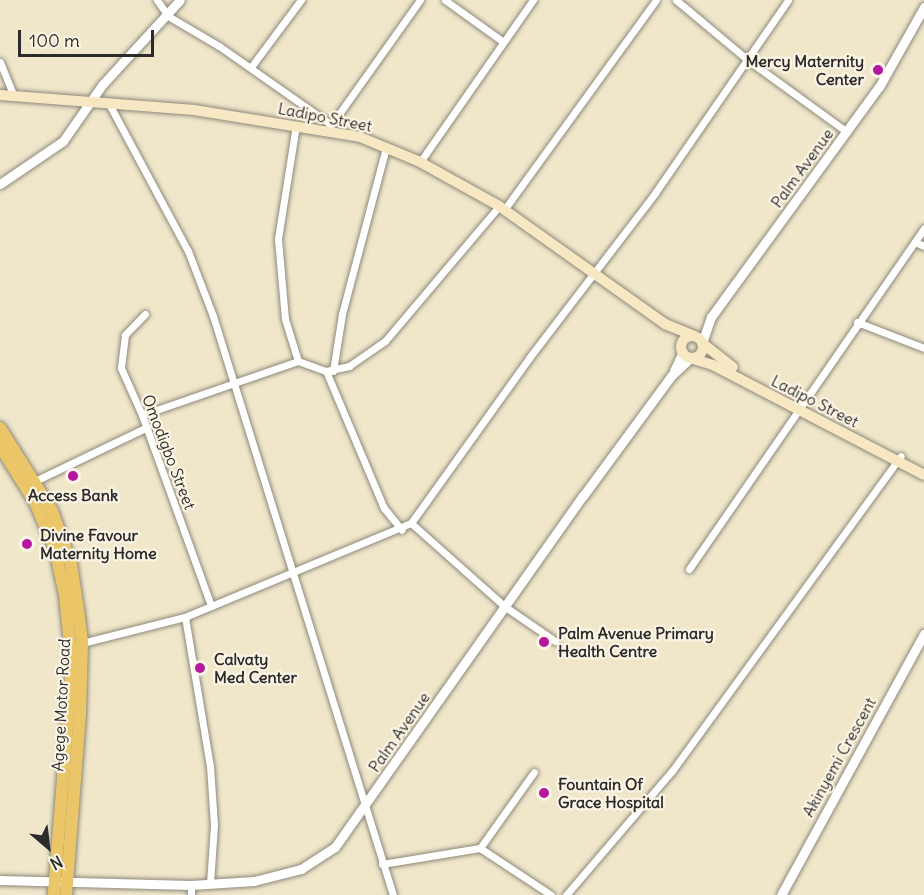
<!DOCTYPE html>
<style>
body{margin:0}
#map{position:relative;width:924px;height:895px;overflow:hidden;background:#f0e7cb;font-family:Delius,sans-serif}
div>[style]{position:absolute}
.roads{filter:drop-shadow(0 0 2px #8e897b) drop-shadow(0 0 2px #8e897b)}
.minor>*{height:7px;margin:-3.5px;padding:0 3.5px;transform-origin:3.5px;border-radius:3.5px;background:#fff}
.tertiary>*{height:9px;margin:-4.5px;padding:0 4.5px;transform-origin:4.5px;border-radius:4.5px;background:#fff}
.secondary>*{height:10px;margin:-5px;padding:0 5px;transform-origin:5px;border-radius:5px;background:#f7e8c3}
.secondary>.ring{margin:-5px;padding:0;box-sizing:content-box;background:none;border:10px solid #f7e8c3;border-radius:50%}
.trunk>*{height:12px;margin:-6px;padding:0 6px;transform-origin:6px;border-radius:6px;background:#ebc669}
.dots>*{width:16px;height:16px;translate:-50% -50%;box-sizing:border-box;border:3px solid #fcf5e5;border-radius:50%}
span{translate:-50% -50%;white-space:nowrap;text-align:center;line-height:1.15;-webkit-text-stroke:4.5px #fcf5e5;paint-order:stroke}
.poi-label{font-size:16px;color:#2b2b2b;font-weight:700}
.right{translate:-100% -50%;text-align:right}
.left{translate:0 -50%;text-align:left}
.street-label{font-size:16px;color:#2b2b2b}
.north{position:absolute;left:18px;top:817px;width:60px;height:60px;-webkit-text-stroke:4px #fcf5e5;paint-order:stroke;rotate:152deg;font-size:16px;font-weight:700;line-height:24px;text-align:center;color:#2b2b2b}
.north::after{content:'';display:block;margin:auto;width:21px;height:27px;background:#2b2b2b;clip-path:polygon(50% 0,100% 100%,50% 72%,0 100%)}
.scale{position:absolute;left:18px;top:30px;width:136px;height:27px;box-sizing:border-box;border:3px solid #2b2b2b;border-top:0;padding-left:8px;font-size:18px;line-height:21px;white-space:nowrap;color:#2b2b2b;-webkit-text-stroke:4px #fcf5e5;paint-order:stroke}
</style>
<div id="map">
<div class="roads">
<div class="minor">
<i style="left:157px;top:0;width:19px;rotate:55deg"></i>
<i style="left:168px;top:16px;width:59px;rotate:30.5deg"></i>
<i style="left:219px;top:46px;width:136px;rotate:35.1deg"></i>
<i style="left:445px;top:0;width:70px;rotate:35.7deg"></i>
<i style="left:676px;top:0;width:95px;rotate:39.9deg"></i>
<i style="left:749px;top:61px;width:121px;rotate:35.9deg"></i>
<i style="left:0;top:62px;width:37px;rotate:68deg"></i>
<i style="left:251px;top:67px;width:84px;rotate:-53.3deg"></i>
<i style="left:108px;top:102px;width:169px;rotate:61.8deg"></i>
<i style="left:188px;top:251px;width:70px;rotate:69deg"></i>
<i style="left:213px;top:316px;width:606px;rotate:72.73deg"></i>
<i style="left:296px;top:125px;width:115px;rotate:99deg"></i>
<i style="left:278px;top:239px;width:80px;rotate:85deg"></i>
<i style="left:285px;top:319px;width:44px;rotate:72.8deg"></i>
<i style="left:329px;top:128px;width:157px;rotate:-54.6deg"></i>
<i style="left:420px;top:162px;width:198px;rotate:-55.1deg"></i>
<i style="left:504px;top:210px;width:259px;rotate:-54.1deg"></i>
<i style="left:915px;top:242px;width:10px;rotate:24deg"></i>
<i style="left:145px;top:314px;width:29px;rotate:134deg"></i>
<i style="left:125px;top:335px;width:33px;rotate:97deg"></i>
<i style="left:121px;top:368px;width:51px;rotate:65.9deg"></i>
<i style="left:142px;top:415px;width:203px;rotate:70.1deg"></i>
<i style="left:857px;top:322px;width:72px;rotate:21.2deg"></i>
<i style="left:326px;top:371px;width:149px;rotate:67.1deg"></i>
<i style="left:384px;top:508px;width:28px;rotate:51deg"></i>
<i style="left:333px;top:371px;width:58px;rotate:-81deg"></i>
<i style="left:342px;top:314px;width:173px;rotate:-75.2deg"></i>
<i style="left:142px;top:415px;width:165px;rotate:-19.1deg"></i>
<i style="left:298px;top:361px;width:30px;rotate:20deg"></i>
<i style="left:326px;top:371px;width:24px;rotate:-12deg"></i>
<i style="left:349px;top:366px;width:44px;rotate:-34.8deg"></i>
<i style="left:385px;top:341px;width:177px;rotate:-49.8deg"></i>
<i style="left:35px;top:481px;width:124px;rotate:-25.7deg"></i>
<i style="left:411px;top:523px;width:125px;rotate:41.7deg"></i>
<i style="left:504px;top:606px;width:62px;rotate:34.5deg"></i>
<i style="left:689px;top:569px;width:414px;rotate:-55.4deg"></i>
<i style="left:185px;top:617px;width:151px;rotate:80.5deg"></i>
<i style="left:210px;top:766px;width:59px;rotate:86.1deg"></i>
<i style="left:214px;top:825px;width:58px;rotate:93.9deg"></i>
<i style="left:82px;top:643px;width:106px;rotate:-14.2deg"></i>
<i style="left:185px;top:617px;width:245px;rotate:-22.6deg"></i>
<i style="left:411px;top:523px;width:203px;rotate:-54.4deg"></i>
<i style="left:529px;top:358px;width:208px;rotate:-52.6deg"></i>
<i style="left:655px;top:193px;width:234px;rotate:-55.4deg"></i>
<i style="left:480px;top:848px;width:93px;rotate:-54.6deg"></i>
<i style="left:382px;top:864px;width:99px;rotate:-9.3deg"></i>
<i style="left:480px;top:848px;width:85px;rotate:33.5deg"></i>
<i style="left:191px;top:895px;width:10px;rotate:-90deg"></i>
<i style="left:566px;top:895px;width:163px;rotate:-49.5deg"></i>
<i style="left:672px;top:771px;width:389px;rotate:-54deg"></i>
</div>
<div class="tertiary">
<i style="left:0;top:184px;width:76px;rotate:-34.3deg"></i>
<i style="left:63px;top:141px;width:68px;rotate:-55.1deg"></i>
<i style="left:102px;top:85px;width:115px;rotate:-47.5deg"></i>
<i style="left:702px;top:343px;width:28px;rotate:-71deg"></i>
<i style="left:711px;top:317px;width:285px;rotate:-53.9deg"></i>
<i style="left:879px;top:87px;width:92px;rotate:-60.6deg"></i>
<i style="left:674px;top:371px;width:21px;rotate:-65deg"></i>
<i style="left:0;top:880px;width:191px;rotate:1.5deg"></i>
<i style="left:191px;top:885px;width:63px;rotate:-3.6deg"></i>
<i style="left:254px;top:881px;width:49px;rotate:-14.3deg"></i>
<i style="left:301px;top:869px;width:40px;rotate:-32.9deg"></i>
<i style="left:335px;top:847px;width:430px;rotate:-54.8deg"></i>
<i style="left:583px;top:496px;width:149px;rotate:-53.7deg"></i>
<i style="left:671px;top:376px;width:26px;rotate:-43deg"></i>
<i style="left:781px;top:895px;width:298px;rotate:-61.3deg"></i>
</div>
<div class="secondary">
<i style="left:0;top:95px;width:195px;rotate:4.4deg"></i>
<i style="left:194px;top:110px;width:168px;rotate:9.2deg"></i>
<i style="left:360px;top:137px;width:65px;rotate:22.6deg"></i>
<i style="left:420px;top:162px;width:90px;rotate:29.1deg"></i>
<i style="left:499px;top:206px;width:204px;rotate:35.4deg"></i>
<i style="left:665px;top:324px;width:31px;rotate:22deg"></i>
<i class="ring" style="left:681px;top:336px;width:12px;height:12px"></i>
<i style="left:702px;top:343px;width:39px;rotate:38deg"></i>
<i style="left:690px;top:358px;width:24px;rotate:17deg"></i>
<i style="left:713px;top:365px;width:238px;rotate:27.5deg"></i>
</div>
<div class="trunk">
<i style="left:0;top:428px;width:98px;rotate:57.9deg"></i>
<i style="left:52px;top:511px;width:56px;rotate:70.3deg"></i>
<i style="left:71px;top:564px;width:54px;rotate:81.4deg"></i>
<i style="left:79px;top:617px;width:26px;rotate:83deg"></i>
<i style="left:82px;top:643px;width:71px;rotate:91.6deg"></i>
<i style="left:80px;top:714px;width:182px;rotate:94.4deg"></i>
<i style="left:0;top:446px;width:66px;rotate:58deg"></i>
<i style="left:35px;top:502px;width:51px;rotate:66.9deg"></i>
<i style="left:55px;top:549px;width:47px;rotate:77.7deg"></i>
<i style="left:65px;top:595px;width:69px;rotate:84.2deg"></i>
<i style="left:72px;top:664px;width:232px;rotate:94.5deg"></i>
</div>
</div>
<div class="dots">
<i style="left:878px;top:70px;background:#b5179e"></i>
<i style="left:73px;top:476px;background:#b5179e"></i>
<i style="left:27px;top:544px;background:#b5179e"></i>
<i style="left:544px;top:642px;background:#b5179e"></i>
<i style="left:200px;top:668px;background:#b5179e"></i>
<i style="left:544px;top:793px;background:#b5179e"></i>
</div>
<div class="poi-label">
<span class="right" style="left:864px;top:70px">Mercy Maternity<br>Center</span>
<span style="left:73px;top:495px">Access Bank</span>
<span class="left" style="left:40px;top:544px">Divine Favour<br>Maternity Home</span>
<span class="left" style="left:558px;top:642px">Palm Avenue Primary<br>Health Centre</span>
<span class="left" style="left:214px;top:668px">Calvaty<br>Med Center</span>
<span class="left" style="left:558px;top:793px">Fountain Of<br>Grace Hospital</span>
</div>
<div class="street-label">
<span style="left:325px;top:117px;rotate:11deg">Ladipo Street</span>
<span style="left:802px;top:168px;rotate:-54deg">Palm Avenue</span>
<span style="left:815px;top:401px;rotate:27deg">Ladipo Street</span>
<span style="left:169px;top:452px;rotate:69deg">Omodigbo Street</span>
<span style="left:61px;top:705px;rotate:-87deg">Agege Motor Road</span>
<span style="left:399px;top:732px;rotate:-55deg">Palm Avenue</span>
<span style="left:839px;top:757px;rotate:-61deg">Akinyemi Crescent</span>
</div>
<div class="north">N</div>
<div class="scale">100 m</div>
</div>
